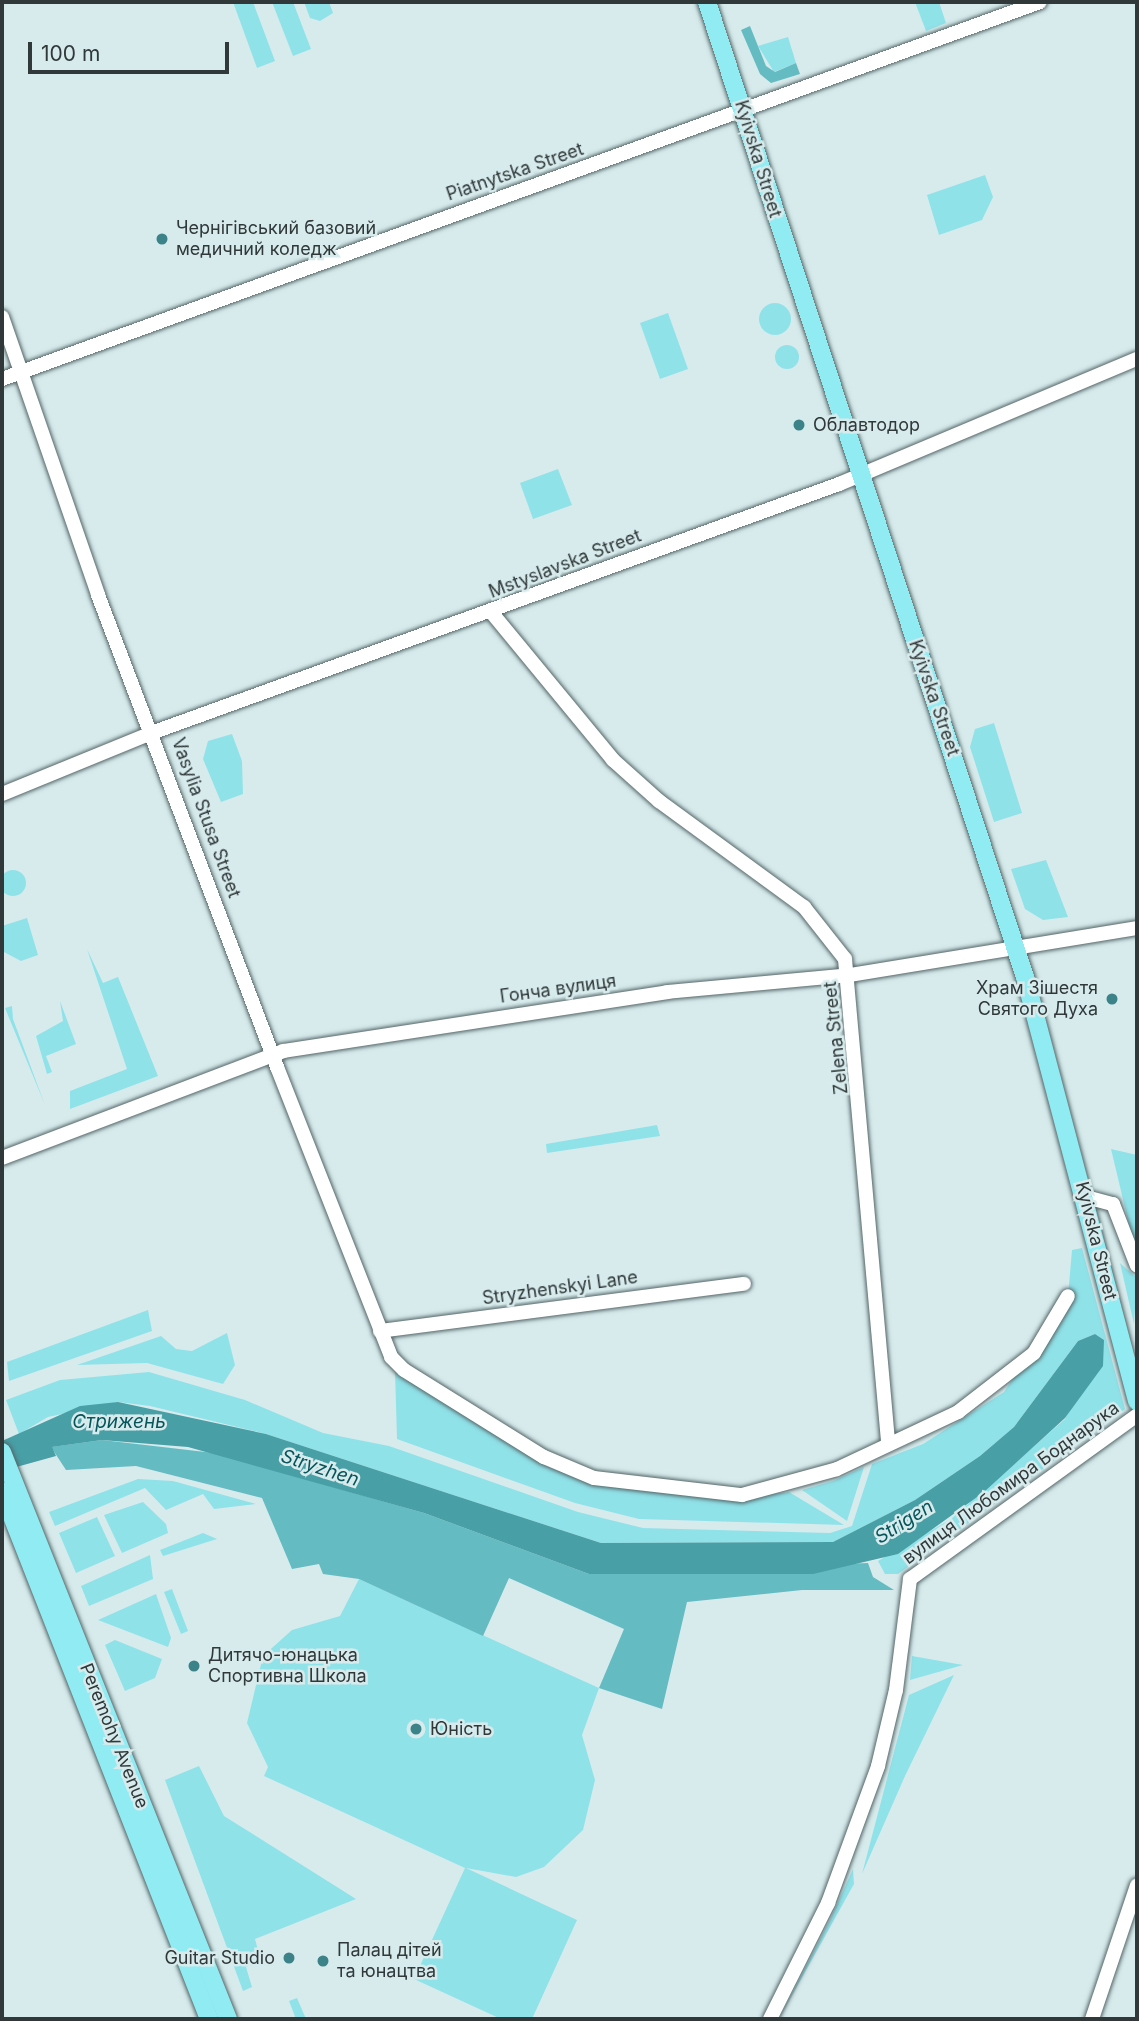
<!DOCTYPE html>
<meta charset="utf-8">
<style>
body{margin:0}
#map{position:relative;width:1139px;height:2021px;overflow:hidden;background:#d7ebed;font-family:Inter,sans-serif}
div>[style]{position:absolute}
.green>*{inset:0;background:#90e2e9}
.round{border-radius:50%}
.forest>*{inset:0;background:#65bbc2}
.water>*{inset:0;background:#489fa6}
.roads{filter:drop-shadow(0 0 2px #546567) drop-shadow(0 0 2px #546567)}
.minor>*{height:14px;margin:-7px;padding:0 7px;transform-origin:7px;border-radius:7px;background:#fff}
.major>*{height:18px;margin:-9px;padding:0 9px;transform-origin:9px;border-radius:9px;background:#90ebf2}
.dots>*{width:19px;height:19px;translate:-50% -50%;box-sizing:border-box;border:4px solid #d7ebed;border-radius:50%}
span{translate:-50% -50%;white-space:nowrap;text-align:center;line-height:1.15;-webkit-text-stroke:5px #d7ebed;paint-order:stroke}
.street-label{font-size:18px;color:#303839}
.poi-label{font-size:18px;color:#303839}
.left{translate:0 -50%;text-align:left}
.right{translate:-100% -50%;text-align:right}
.water-label{font-size:19px;color:#06555b;font-style:italic}
.frame{position:absolute;inset:0;border:4px solid #303839;pointer-events:none}
.scale{position:absolute;left:28px;top:42px;width:201px;height:32px;box-sizing:border-box;border:4px solid #303839;border-top:0;padding-left:9px;font-size:21px;line-height:24px;white-space:nowrap;color:#303839;-webkit-text-stroke:5px #d7ebed;paint-order:stroke}
</style>
<div id="map">
<div class="green">
<i style="clip-path:polygon(233px 2px,253px 2px,275px 61px,257px 68px)"></i>
<i style="clip-path:polygon(272px 2px,293px 2px,311px 49px,293px 56px)"></i>
<i style="clip-path:polygon(304px 2px,329px 2px,333px 13px,320px 21px,310px 18px)"></i>
<i style="clip-path:polygon(915px 2px,939px 2px,946px 23px,926px 31px)"></i>
<i style="clip-path:polygon(788px 37px,796px 63px,774px 72px,758px 46px)"></i>
<i style="clip-path:polygon(985px 175px,993px 197px,982px 220px,939px 235px,927px 195px)"></i>
<i class="round" style="left:759px;top:303px;width:32px;height:32px"></i>
<i style="clip-path:polygon(668px 313px,688px 369px,660px 379px,640px 323px)"></i>
<i class="round" style="left:775px;top:345px;width:24px;height:24px"></i>
<i style="clip-path:polygon(558px 469px,572px 505px,533px 519px,520px 483px)"></i>
<i style="clip-path:polygon(994px 723px,1022px 813px,994px 822px,970px 747px,975px 729px)"></i>
<i style="clip-path:polygon(232px 734px,242px 761px,243px 794px,221px 802px,203px 759px,208px 741px)"></i>
<i style="clip-path:polygon(1046px 860px,1068px 917px,1043px 920px,1025px 909px,1011px 869px)"></i>
<i class="round" style="left:0;top:870px;width:26px;height:26px"></i>
<i style="clip-path:polygon(27px 918px,38px 955px,21px 961px,2px 951px,2px 926px)"></i>
<i style="clip-path:polygon(87px 949px,103px 983px,118px 977px,158px 1076px,70px 1109px,70px 1091px,127px 1069px)"></i>
<i style="clip-path:polygon(60px 1001px,76px 1044px,46px 1056px,52px 1072px,47px 1074px,36px 1036px,63px 1021px)"></i>
<i style="clip-path:polygon(12px 1006px,13px 1019px,45px 1105px,5px 1008px)"></i>
<i style="clip-path:polygon(657px 1125px,660px 1136px,547px 1153px,546px 1144px)"></i>
<i style="clip-path:polygon(1111px 1149px,1137px 1155px,1137px 1258px)"></i>
<i style="clip-path:polygon(1082px 1248px,1125px 1409px,898px 1574px,885px 1574px,878px 1561px,951px 1519px,1065px 1419px,1104px 1340px,1095px 1334px,1078px 1341px,1014px 1427px,980px 1456px,915px 1500px,833px 1542px,601px 1543px,266px 1434px,150px 1406px,118px 1402px,48px 1417px,19px 1434px,6px 1400px,60px 1380px,149px 1372px,245px 1400px,323px 1433px,389px 1446px,578px 1512px,643px 1528px,830px 1533px,852px 1526px,872px 1464px,923px 1444px,1004px 1392px,1068px 1296px,1072px 1250px)"></i>
<i style="clip-path:polygon(1120px 1263px,1137px 1278px,1134px 1324px)"></i>
<i style="clip-path:polygon(148px 1310px,152px 1331px,9px 1381px,7px 1362px)"></i>
<i style="clip-path:polygon(227px 1333px,235px 1365px,223px 1384px,147px 1363px,77px 1365px,161px 1336px,176px 1349px,192px 1351px)"></i>
<i style="clip-path:polygon(395px 1371px,506px 1442px,591px 1482px,727px 1500px,789px 1492px,844px 1525px,639px 1519px,575px 1503px,397px 1439px)"></i>
<i style="clip-path:polygon(864px 1467px,847px 1521px,802px 1490px,833px 1481px)"></i>
<i style="clip-path:polygon(138px 1479px,173px 1481px,256px 1504px,214px 1509px,203px 1494px,166px 1510px,145px 1488px,55px 1526px,49px 1512px)"></i>
<i style="clip-path:polygon(143px 1502px,166px 1524px,168px 1533px,122px 1553px,104px 1515px)"></i>
<i style="clip-path:polygon(97px 1517px,115px 1556px,76px 1573px,59px 1533px)"></i>
<i style="clip-path:polygon(203px 1533px,217px 1539px,163px 1556px,160px 1550px)"></i>
<i style="clip-path:polygon(150px 1555px,153px 1579px,89px 1606px,81px 1586px)"></i>
<i style="clip-path:polygon(359px 1579px,599px 1688px,582px 1735px,595px 1780px,583px 1830px,544px 1867px,516px 1877px,466px 1868px,577px 1920px,532px 2019px,501px 2019px,414px 1979px,465px 1868px,264px 1776px,268px 1767px,247px 1723px,263px 1656px,292px 1630px,340px 1616px)"></i>
<i style="clip-path:polygon(172px 1589px,188px 1631px,181px 1634px,164px 1592px)"></i>
<i style="clip-path:polygon(156px 1594px,171px 1638px,168px 1647px,98px 1620px)"></i>
<i style="clip-path:polygon(115px 1640px,162px 1659px,155px 1678px,125px 1691px,105px 1645px)"></i>
<i style="clip-path:polygon(912px 1656px,963px 1665px,910px 1680px)"></i>
<i style="clip-path:polygon(954px 1675px,905px 1776px,862px 1874px,909px 1695px)"></i>
<i style="clip-path:polygon(199px 1766px,224px 1816px,356px 1899px,255px 1939px,261px 1961px,246px 1967px,252px 1987px,243px 1991px,165px 1780px)"></i>
<i style="clip-path:polygon(853px 1869px,854px 1884px,779px 2019px,830px 1920px)"></i>
<i style="clip-path:polygon(297px 1998px,306px 2019px,296px 2019px,289px 2001px)"></i>
</div>
<div class="forest">
<i style="clip-path:polygon(750px 26px,766px 66px,775px 72px,796px 63px,800px 74px,771px 83px,760px 74px,741px 30px)"></i>
<i style="clip-path:polygon(102px 1440px,214px 1453px,424px 1513px,589px 1574px,868px 1563px,873px 1577px,894px 1590px,802px 1590px,687px 1602px,662px 1709px,599px 1688px,624px 1629px,509px 1578px,483px 1636px,359px 1579px,323px 1574px,319px 1564px,292px 1569px,262px 1498px,136px 1466px,66px 1470px,51px 1447px)"></i>
</div>
<div class="water">
<i style="clip-path:polygon(1095px 1334px,1104px 1340px,1103px 1366px,1065px 1418px,984px 1492px,898px 1554px,813px 1574px,589px 1574px,424px 1513px,188px 1447px,102px 1440px,52px 1447px,56px 1456px,2px 1471px,2px 1441px,80px 1406px,118px 1402px,266px 1434px,601px 1543px,833px 1542px,915px 1500px,980px 1456px,1014px 1427px,1078px 1341px)"></i>
</div>
<div class="roads">
<div class="minor">
<i style="left:2px;top:317px;width:294px;rotate:70.9deg"></i>
<i style="left:98px;top:595px;width:505px;rotate:69.23deg"></i>
<i style="left:277px;top:1067px;width:312px;rotate:68.5deg"></i>
<i style="left:391px;top:1357px;width:18px;rotate:45deg"></i>
<i style="left:404px;top:1370px;width:165px;rotate:31.9deg"></i>
<i style="left:544px;top:1457px;width:54px;rotate:22.8deg"></i>
<i style="left:594px;top:1478px;width:149px;rotate:6.6deg"></i>
<i style="left:742px;top:1495px;width:98px;rotate:-15.3deg"></i>
<i style="left:837px;top:1469px;width:134px;rotate:-25.2deg"></i>
<i style="left:958px;top:1412px;width:96px;rotate:-37.8deg"></i>
<i style="left:1034px;top:1353px;width:66px;rotate:-59.2deg"></i>
<i style="left:2px;top:379px;width:1104px;rotate:-19.96deg"></i>
<i style="left:492px;top:613px;width:190px;rotate:50.5deg"></i>
<i style="left:613px;top:760px;width:62px;rotate:41.7deg"></i>
<i style="left:659px;top:801px;width:180px;rotate:36.2deg"></i>
<i style="left:804px;top:907px;width:66px;rotate:51.7deg"></i>
<i style="left:845px;top:959px;width:486px;rotate:84.9deg"></i>
<i style="left:2px;top:794px;width:164px;rotate:-22.2deg"></i>
<i style="left:154px;top:732px;width:729px;rotate:-19.9deg"></i>
<i style="left:839px;top:484px;width:323px;rotate:-22.8deg"></i>
<i style="left:2px;top:1158px;width:301px;rotate:-20.8deg"></i>
<i style="left:283px;top:1051px;width:389px;rotate:-8.7deg"></i>
<i style="left:667px;top:992px;width:184px;rotate:-5.3deg"></i>
<i style="left:850px;top:975px;width:291px;rotate:-9.3deg"></i>
<i style="left:1086px;top:1197px;width:28px;rotate:15deg"></i>
<i style="left:1113px;top:1204px;width:66px;rotate:68.8deg"></i>
<i style="left:380px;top:1331px;width:367px;rotate:-7.4deg"></i>
<i style="left:770px;top:2019px;width:130px;rotate:-63.4deg"></i>
<i style="left:828px;top:1903px;width:146px;rotate:-69.9deg"></i>
<i style="left:878px;top:1766px;width:78px;rotate:-76.7deg"></i>
<i style="left:896px;top:1690px;width:112px;rotate:-82.8deg"></i>
<i style="left:910px;top:1579px;width:280px;rotate:-35.8deg"></i>
<i style="left:1092px;top:2019px;width:141px;rotate:-71.4deg"></i>
</div>
<div class="major">
<i style="left:707px;top:2px;width:1026px;rotate:71.94deg"></i>
<i style="left:1025px;top:977px;width:439px;rotate:75.2deg"></i>
<i style="left:2px;top:1452px;width:610px;rotate:68.27deg"></i>
<i style="left:2px;top:1491px;width:567px;rotate:68.59deg"></i>
</div>
</div>
<div class="dots">
<i style="left:162px;top:239px;background:#3b8389"></i>
<i style="left:799px;top:425px;background:#3b8389"></i>
<i style="left:1112px;top:999px;background:#3b8389"></i>
<i style="left:194px;top:1666px;background:#3b8389"></i>
<i style="left:416px;top:1729px;background:#3b8389"></i>
<i style="left:289px;top:1958px;background:#3b8389"></i>
<i style="left:323px;top:1961px;background:#3b8389"></i>
</div>
<div class="street-label">
<span style="left:758px;top:159px;rotate:73deg">Kyivska Street</span>
<span style="left:515px;top:172px;rotate:-19deg">Piatnytska Street</span>
<span style="left:565px;top:564px;rotate:-21deg">Mstyslavska Street</span>
<span style="left:934px;top:698px;rotate:71deg">Kyivska Street</span>
<span style="left:206px;top:818px;rotate:70deg">Vasylia Stusa Street</span>
<span style="left:558px;top:989px;rotate:-8deg">Гонча вулиця</span>
<span style="left:836px;top:1038px;rotate:-96deg">Zelena Street</span>
<span style="left:1096px;top:1241px;rotate:76deg">Kyivska Street</span>
<span style="left:560px;top:1288px;rotate:-8deg">Stryzhenskyi Lane</span>
<span style="left:1011px;top:1483px;rotate:-36deg">вулиця Любомира Боднарука</span>
<span style="left:114px;top:1736px;rotate:68deg">Peremohy Avenue</span>
</div>
<div class="poi-label">
<span class="left" style="left:176px;top:239px">Чернігівський базовий<br>медичний коледж</span>
<span class="left" style="left:813px;top:425px">Облавтодор</span>
<span class="right" style="left:1098px;top:999px">Храм Зішестя<br>Святого Духа</span>
<span class="left" style="left:208px;top:1666px">Дитячо-юнацька<br>Спортивна Школа</span>
<span class="left" style="left:430px;top:1729px">Юність</span>
<span class="left" style="left:337px;top:1961px">Палац дітей<br>та юнацтва</span>
<span class="right" style="left:275px;top:1958px">Guitar Studio</span>
</div>
<div class="water-label">
<span style="left:119px;top:1422px">Стрижень</span>
<span style="left:320px;top:1468px;rotate:18deg">Stryzhen</span>
<span style="left:904px;top:1522px;rotate:-32deg">Strigen</span>
</div>
<div class="frame"></div>
<div class="scale">100 m</div>
</div>
